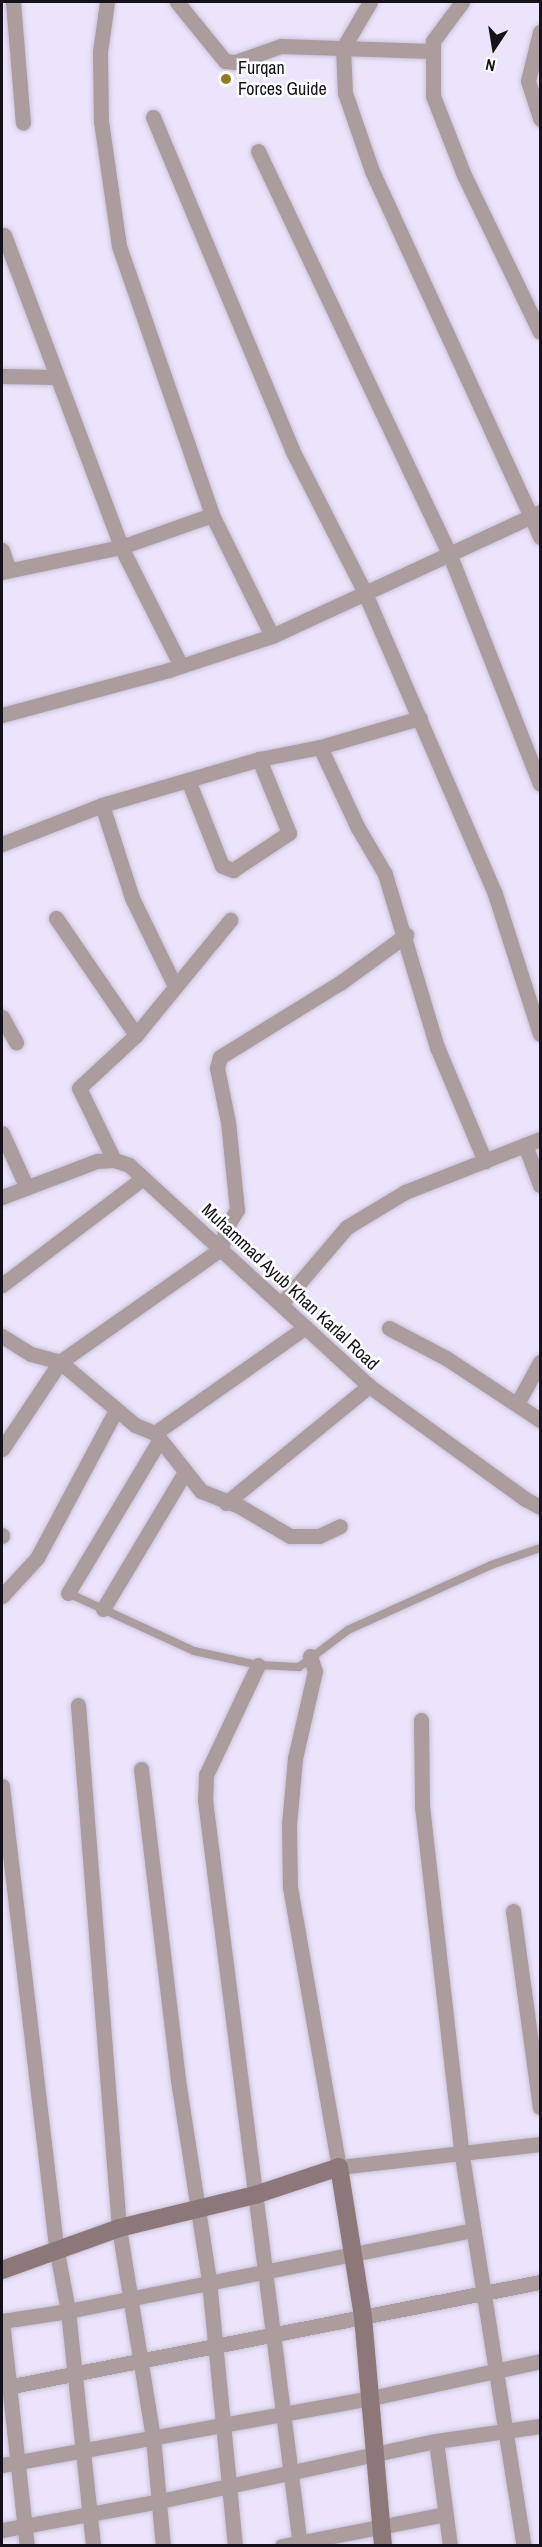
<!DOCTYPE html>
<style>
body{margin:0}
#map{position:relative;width:542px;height:2547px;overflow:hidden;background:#ebe4fb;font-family:"Archivo Narrow",sans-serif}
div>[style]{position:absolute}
.roads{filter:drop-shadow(0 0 2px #c9c2d7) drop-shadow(0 0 2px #c9c2d7)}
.lane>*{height:8px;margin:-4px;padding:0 4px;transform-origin:4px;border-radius:4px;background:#ab9c9d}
.street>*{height:15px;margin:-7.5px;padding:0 7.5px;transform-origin:7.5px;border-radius:7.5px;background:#ab9c9d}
.secondary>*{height:18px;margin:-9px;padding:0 9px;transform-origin:9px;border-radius:9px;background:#8d7879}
.dots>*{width:16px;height:16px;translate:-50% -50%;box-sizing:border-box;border:3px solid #fff;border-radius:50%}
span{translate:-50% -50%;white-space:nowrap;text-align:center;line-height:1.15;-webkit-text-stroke:5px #fff;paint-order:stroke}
.poi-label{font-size:18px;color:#14111b}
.left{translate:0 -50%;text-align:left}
.street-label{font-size:18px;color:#14111b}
.frame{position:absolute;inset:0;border:3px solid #14111b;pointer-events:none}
.north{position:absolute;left:464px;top:18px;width:60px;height:60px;-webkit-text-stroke:4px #fff;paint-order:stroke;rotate:192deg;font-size:16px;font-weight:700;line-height:24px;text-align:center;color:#14111b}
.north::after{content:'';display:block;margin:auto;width:21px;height:27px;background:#14111b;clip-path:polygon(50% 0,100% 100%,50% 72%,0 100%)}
</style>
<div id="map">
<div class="roads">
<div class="lane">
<i style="left:68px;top:1593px;width:139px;rotate:24.7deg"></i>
<i style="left:194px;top:1651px;width:66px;rotate:12.3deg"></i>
<i style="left:258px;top:1665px;width:41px;rotate:2.8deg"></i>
<i style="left:299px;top:1667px;width:61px;rotate:-37.1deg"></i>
<i style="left:348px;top:1630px;width:157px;rotate:-24.4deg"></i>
<i style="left:491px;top:1565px;width:52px;rotate:-19.1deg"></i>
</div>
<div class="street">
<i style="left:13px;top:2px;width:121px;rotate:85.3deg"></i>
<i style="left:107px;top:2px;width:50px;rotate:98deg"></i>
<i style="left:100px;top:52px;width:69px;rotate:89.2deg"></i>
<i style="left:101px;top:121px;width:126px;rotate:81.8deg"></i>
<i style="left:119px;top:246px;width:285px;rotate:70.9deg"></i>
<i style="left:212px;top:515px;width:135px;rotate:63.6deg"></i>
<i style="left:177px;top:2px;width:76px;rotate:50.9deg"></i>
<i style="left:225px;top:61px;width:10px;rotate:6deg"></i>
<i style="left:235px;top:62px;width:49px;rotate:-19.2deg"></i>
<i style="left:281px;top:46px;width:150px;rotate:1.9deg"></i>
<i style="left:370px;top:2px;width:53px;rotate:120.4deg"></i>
<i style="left:343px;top:48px;width:45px;rotate:87.5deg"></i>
<i style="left:345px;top:93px;width:83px;rotate:70.9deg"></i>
<i style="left:372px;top:171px;width:403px;rotate:65.3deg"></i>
<i style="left:462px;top:2px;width:49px;rotate:126.6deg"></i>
<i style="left:433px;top:41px;width:55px;rotate:90deg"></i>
<i style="left:433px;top:96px;width:85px;rotate:68.6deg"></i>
<i style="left:464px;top:175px;width:174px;rotate:64.2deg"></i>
<i style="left:540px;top:32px;width:50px;rotate:103.8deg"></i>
<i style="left:528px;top:81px;width:40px;rotate:72deg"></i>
<i style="left:153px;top:117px;width:361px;rotate:67.3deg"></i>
<i style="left:292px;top:450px;width:158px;rotate:62.9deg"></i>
<i style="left:364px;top:591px;width:330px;rotate:66.6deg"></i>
<i style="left:495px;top:894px;width:147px;rotate:72.2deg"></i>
<i style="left:258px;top:151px;width:445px;rotate:64.6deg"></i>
<i style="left:449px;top:553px;width:248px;rotate:68.5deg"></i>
<i style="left:4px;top:235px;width:333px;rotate:69.4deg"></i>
<i style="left:121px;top:547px;width:133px;rotate:63.2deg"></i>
<i style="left:2px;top:376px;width:55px;rotate:1deg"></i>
<i style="left:2px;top:550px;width:21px;rotate:71deg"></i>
<i style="left:2px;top:572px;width:122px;rotate:-11.9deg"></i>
<i style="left:121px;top:547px;width:96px;rotate:-19.4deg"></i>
<i style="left:2px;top:715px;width:173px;rotate:-15.1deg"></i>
<i style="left:169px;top:670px;width:108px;rotate:-18.3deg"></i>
<i style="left:272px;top:636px;width:295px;rotate:-24.8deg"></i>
<i style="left:320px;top:747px;width:89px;rotate:64.9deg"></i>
<i style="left:358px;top:828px;width:53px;rotate:59.6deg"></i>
<i style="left:385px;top:874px;width:181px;rotate:73.3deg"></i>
<i style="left:437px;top:1047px;width:124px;rotate:67.2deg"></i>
<i style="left:188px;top:780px;width:92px;rotate:68.4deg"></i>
<i style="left:222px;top:866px;width:12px;rotate:20deg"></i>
<i style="left:233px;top:870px;width:67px;rotate:-33.5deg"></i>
<i style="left:289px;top:833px;width:80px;rotate:-112.1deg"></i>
<i style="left:102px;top:805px;width:98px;rotate:72.1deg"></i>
<i style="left:132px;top:898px;width:96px;rotate:64deg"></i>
<i style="left:2px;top:844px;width:107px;rotate:-21.3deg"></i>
<i style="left:102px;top:805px;width:164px;rotate:-16.3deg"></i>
<i style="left:259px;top:759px;width:62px;rotate:-11.1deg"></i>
<i style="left:320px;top:747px;width:104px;rotate:-16.2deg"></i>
<i style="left:56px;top:918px;width:142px;rotate:55.6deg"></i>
<i style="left:2px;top:1017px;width:29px;rotate:61deg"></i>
<i style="left:2px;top:1133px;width:60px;rotate:65.6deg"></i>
<i style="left:525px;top:1145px;width:43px;rotate:69.4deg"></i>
<i style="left:114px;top:1160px;width:80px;rotate:-115.9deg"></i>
<i style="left:79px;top:1088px;width:78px;rotate:-42.9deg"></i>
<i style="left:136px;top:1035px;width:149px;rotate:-50.7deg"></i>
<i style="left:2px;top:1197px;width:102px;rotate:-20.8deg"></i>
<i style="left:97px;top:1161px;width:17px;rotate:-3deg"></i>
<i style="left:114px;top:1160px;width:16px;rotate:18deg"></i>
<i style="left:129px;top:1165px;width:326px;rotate:42.6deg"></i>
<i style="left:369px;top:1386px;width:193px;rotate:35.9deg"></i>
<i style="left:525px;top:1499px;width:17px;rotate:28deg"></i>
<i style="left:2px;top:1285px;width:177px;rotate:-37.2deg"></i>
<i style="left:282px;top:1303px;width:100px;rotate:-49.5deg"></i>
<i style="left:347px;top:1227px;width:68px;rotate:-31.1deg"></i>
<i style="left:405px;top:1192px;width:145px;rotate:-21.4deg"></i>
<i style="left:389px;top:1328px;width:64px;rotate:27.8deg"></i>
<i style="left:446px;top:1358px;width:113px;rotate:33.4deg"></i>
<i style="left:2px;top:1336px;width:34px;rotate:32deg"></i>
<i style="left:31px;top:1354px;width:30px;rotate:15deg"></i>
<i style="left:60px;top:1362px;width:98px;rotate:40deg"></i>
<i style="left:135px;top:1425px;width:22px;rotate:22deg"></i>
<i style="left:155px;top:1433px;width:74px;rotate:51.6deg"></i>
<i style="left:201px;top:1491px;width:41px;rotate:21.5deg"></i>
<i style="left:239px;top:1506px;width:59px;rotate:30.5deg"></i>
<i style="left:290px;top:1536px;width:29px"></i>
<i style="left:319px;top:1536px;width:23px;rotate:-25deg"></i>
<i style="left:517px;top:1404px;width:48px;rotate:-61.3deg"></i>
<i style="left:155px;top:1433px;width:184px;rotate:-35.1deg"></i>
<i style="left:2px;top:1449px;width:105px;rotate:-56.3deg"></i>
<i style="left:60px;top:1362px;width:197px;rotate:-35.1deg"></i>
<i style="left:221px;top:1249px;width:22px;rotate:-77deg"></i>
<i style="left:226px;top:1228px;width:21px;rotate:-59deg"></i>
<i style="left:237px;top:1210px;width:88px;rotate:-95.8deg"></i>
<i style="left:228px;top:1122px;width:55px;rotate:-101.5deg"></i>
<i style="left:217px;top:1068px;width:11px;rotate:-75deg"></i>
<i style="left:220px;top:1057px;width:141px;rotate:-31.7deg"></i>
<i style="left:340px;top:983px;width:82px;rotate:-36deg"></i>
<i style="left:226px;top:1503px;width:185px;rotate:-39.3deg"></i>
<i style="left:2px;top:1536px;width:1px;rotate:-90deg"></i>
<i style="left:68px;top:1593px;width:179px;rotate:-59.1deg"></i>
<i style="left:2px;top:1596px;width:52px;rotate:-47.4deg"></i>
<i style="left:37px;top:1558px;width:168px;rotate:-61.9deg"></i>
<i style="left:103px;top:1609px;width:160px;rotate:-59.1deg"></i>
<i style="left:310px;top:1656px;width:16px;rotate:72deg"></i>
<i style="left:315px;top:1671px;width:89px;rotate:102.9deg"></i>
<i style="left:295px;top:1758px;width:67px;rotate:95.1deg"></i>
<i style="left:289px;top:1825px;width:62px;rotate:89.1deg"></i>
<i style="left:290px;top:1887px;width:284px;rotate:80.1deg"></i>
<i style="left:339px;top:2167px;width:202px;rotate:-6.5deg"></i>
<i style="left:258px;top:1665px;width:122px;rotate:115.3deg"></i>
<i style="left:206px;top:1775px;width:25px;rotate:92deg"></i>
<i style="left:205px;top:1800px;width:752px;rotate:82.74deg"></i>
<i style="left:78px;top:1705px;width:525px;rotate:85.52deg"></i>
<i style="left:119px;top:2228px;width:212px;rotate:80.8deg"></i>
<i style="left:153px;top:2437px;width:109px;rotate:84.8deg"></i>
<i style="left:421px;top:1720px;width:86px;rotate:89.3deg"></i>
<i style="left:422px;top:1806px;width:346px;rotate:83.5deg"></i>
<i style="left:461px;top:2150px;width:401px;rotate:81deg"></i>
<i style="left:141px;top:1769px;width:313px;rotate:83.2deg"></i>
<i style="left:178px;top:2080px;width:203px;rotate:81.2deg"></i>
<i style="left:209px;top:2281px;width:266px;rotate:84.4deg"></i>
<i style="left:2px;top:1786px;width:469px;rotate:83.3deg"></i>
<i style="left:57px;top:2252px;width:60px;rotate:79.4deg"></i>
<i style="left:68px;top:2311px;width:236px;rotate:83.9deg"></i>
<i style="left:513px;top:1911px;width:198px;rotate:82.2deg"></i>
<i style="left:2px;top:2321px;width:67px;rotate:-8.6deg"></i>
<i style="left:68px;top:2311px;width:412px;rotate:-11.3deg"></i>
<i style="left:2px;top:2321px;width:226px;rotate:83.7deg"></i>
<i style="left:2px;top:2388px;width:548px;rotate:-11.15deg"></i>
<i style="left:436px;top:2441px;width:106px;rotate:82.4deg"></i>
<i style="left:2px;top:2465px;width:375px;rotate:-10.3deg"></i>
<i style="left:371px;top:2398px;width:173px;rotate:-12.3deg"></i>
<i style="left:2px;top:2530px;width:161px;rotate:-10.4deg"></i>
<i style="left:160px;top:2501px;width:282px;rotate:-12.3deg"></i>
<i style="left:436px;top:2441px;width:105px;rotate:-8.2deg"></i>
<i style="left:282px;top:2546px;width:166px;rotate:-11.1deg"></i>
</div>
<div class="secondary">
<i style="left:2px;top:2270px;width:124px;rotate:-19.7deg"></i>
<i style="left:119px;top:2228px;width:143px;rotate:-13.7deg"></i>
<i style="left:258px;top:2194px;width:85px;rotate:-18.4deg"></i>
<i style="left:339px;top:2167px;width:152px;rotate:80.9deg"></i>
<i style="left:363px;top:2317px;width:230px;rotate:85deg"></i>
</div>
</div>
<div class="dots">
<i style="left:226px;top:79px;background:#8e7c22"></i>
</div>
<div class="poi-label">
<span class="left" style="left:238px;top:79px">Furqan<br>Forces Guide</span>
</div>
<div class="street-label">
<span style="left:290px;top:1287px;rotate:43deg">Muhammad Ayub Khan Karlal Road</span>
</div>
<div class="frame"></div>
<div class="north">N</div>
</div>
